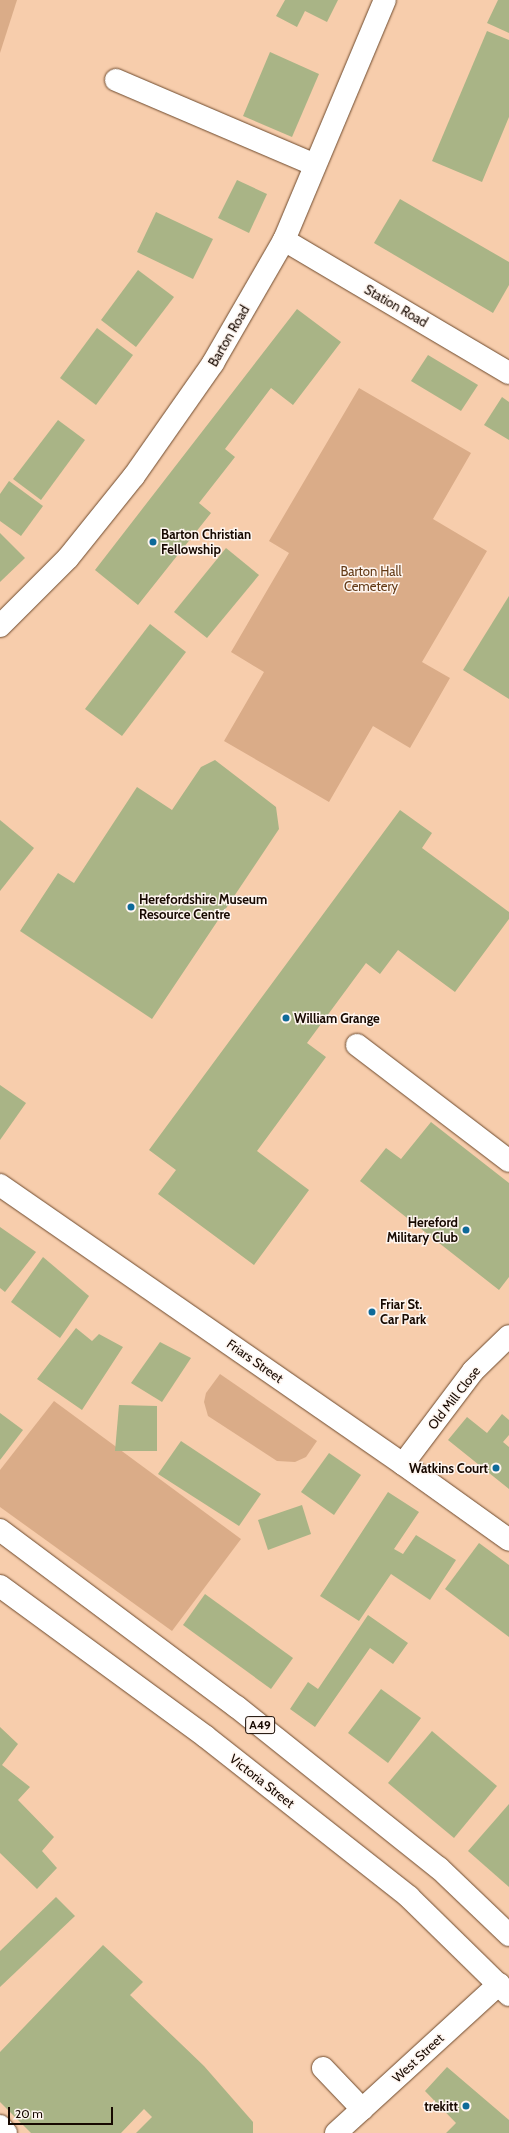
<!DOCTYPE html>
<style>
body{margin:0}
#map{position:relative;width:509px;height:2133px;overflow:hidden;background:#f7cdac;font-family:Cabin,sans-serif}
div>[style]{position:absolute}
.green>*{inset:0;background:#daac88}
.building>*{inset:0;background:#a9b486}
.roads{filter:drop-shadow(0 0 1px #6d492c) drop-shadow(0 0 1px #6d492c)}
.minor>*{height:22px;margin:-11px;padding:0 11px;transform-origin:11px;border-radius:11px;background:#fff}
.highway>*{height:22px;margin:-11px;padding:0 11px;transform-origin:11px;border-radius:11px;background:#fff}
.dots>*{width:11px;height:11px;translate:-50% -50%;box-sizing:border-box;border:2px solid #fef5ef;border-radius:50%}
span{translate:-50% -50%;white-space:nowrap;text-align:center;line-height:1.15;-webkit-text-stroke:3px #fef5ef;paint-order:stroke}
.shield-label span{padding:1px 3px;background:#fef5ef;border:1px solid;border-radius:3px;-webkit-text-stroke-width:0}
.shield-label{font-size:12px;color:#170901;font-weight:700}
.street-label{font-size:13px;color:#170901}
.poi-label{font-size:13px;color:#170901;font-weight:700}
.left{translate:0 -50%;text-align:left}
.right{translate:-100% -50%;text-align:right}
.park-label{font-size:13px;color:#623915}
.scale{position:absolute;left:8px;top:2107px;width:105px;height:18px;box-sizing:border-box;border:2px solid #170901;border-top:0;padding-left:5px;font-size:12px;line-height:14px;white-space:nowrap;color:#170901;-webkit-text-stroke:3px #fef5ef;paint-order:stroke}
</style>
<div id="map">
<div class="green">
<i style="clip-path:polygon(0 0,17px 0,0 53px)"></i>
<i style="clip-path:polygon(359px 388px,471px 453px,433px 519px,487px 551px,422px 662px,450px 678px,410px 748px,373px 726px,329px 802px,224px 741px,264px 672px,231px 652px,289px 553px,269px 541px)"></i>
<i style="clip-path:polygon(220px 1374px,317px 1441px,306px 1457px,295px 1462px,277px 1461px,208px 1416px,204px 1402px,206px 1393px)"></i>
<i style="clip-path:polygon(54px 1401px,241px 1539px,172px 1631px,0 1507px,0 1470px)"></i>
</div>
<div class="building">
<i style="clip-path:polygon(285px 0,338px 0,327px 22px,305px 11px,297px 27px,276px 16px)"></i>
<i style="clip-path:polygon(498px 0,509px 0,509px 33px,487px 23px)"></i>
<i style="clip-path:polygon(487px 31px,509px 40px,509px 117px,482px 182px,432px 161px)"></i>
<i style="clip-path:polygon(270px 52px,319px 74px,292px 137px,243px 116px)"></i>
<i style="clip-path:polygon(237px 180px,267px 194px,249px 233px,218px 218px)"></i>
<i style="clip-path:polygon(400px 199px,509px 262px,509px 285px,493px 313px,374px 243px)"></i>
<i style="clip-path:polygon(156px 212px,213px 239px,193px 279px,137px 252px)"></i>
<i style="clip-path:polygon(138px 270px,174px 297px,136px 347px,101px 320px)"></i>
<i style="clip-path:polygon(297px 309px,341px 342px,293px 405px,271px 388px,225px 449px,235px 457px,199px 503px,211px 513px,138px 605px,95px 570px)"></i>
<i style="clip-path:polygon(97px 328px,133px 355px,96px 405px,60px 378px)"></i>
<i style="clip-path:polygon(428px 355px,478px 385px,461px 411px,411px 381px)"></i>
<i style="clip-path:polygon(502px 397px,509px 402px,509px 440px,484px 425px)"></i>
<i style="clip-path:polygon(58px 420px,85px 440px,41px 500px,13px 479px)"></i>
<i style="clip-path:polygon(9px 481px,43px 506px,21px 536px,0 521px,0 494px)"></i>
<i style="clip-path:polygon(0 533px,25px 558px,0 582px)"></i>
<i style="clip-path:polygon(226px 548px,259px 575px,207px 638px,174px 612px)"></i>
<i style="clip-path:polygon(509px 596px,509px 699px,463px 670px)"></i>
<i style="clip-path:polygon(150px 624px,186px 652px,122px 736px,85px 709px)"></i>
<i style="clip-path:polygon(215px 760px,276px 807px,279px 829px,152px 1019px,20px 931px,58px 873px,74px 883px,137px 787px,172px 810px,201px 767px)"></i>
<i style="clip-path:polygon(400px 810px,432px 833px,422px 848px,509px 912px,509px 919px,455px 992px,398px 950px,380px 974px,366px 963px,307px 1043px,326px 1057px,257px 1151px,309px 1190px,254px 1265px,158px 1194px,176px 1170px,149px 1150px)"></i>
<i style="clip-path:polygon(0 820px,34px 848px,0 891px)"></i>
<i style="clip-path:polygon(0 1085px,26px 1103px,0 1140px)"></i>
<i style="clip-path:polygon(431px 1122px,509px 1183px,509px 1277px,499px 1290px,360px 1181px,386px 1148px,401px 1159px)"></i>
<i style="clip-path:polygon(0 1227px,36px 1252px,5px 1292px,0 1288px)"></i>
<i style="clip-path:polygon(43px 1257px,89px 1296px,60px 1338px,11px 1302px)"></i>
<i style="clip-path:polygon(76px 1328px,92px 1341px,99px 1334px,123px 1347px,82px 1410px,37px 1379px)"></i>
<i style="clip-path:polygon(160px 1342px,191px 1358px,162px 1402px,131px 1383px)"></i>
<i style="clip-path:polygon(119px 1405px,157px 1406px,157px 1451px,115px 1451px)"></i>
<i style="clip-path:polygon(0 1413px,23px 1430px,0 1460px)"></i>
<i style="clip-path:polygon(502px 1414px,509px 1420px,509px 1435px,503px 1442px,509px 1447px,509px 1489px,448px 1440px,467px 1417px,487px 1433px)"></i>
<i style="clip-path:polygon(181px 1441px,261px 1494px,239px 1526px,158px 1474px)"></i>
<i style="clip-path:polygon(329px 1453px,361px 1475px,334px 1515px,301px 1492px)"></i>
<i style="clip-path:polygon(388px 1492px,419px 1512px,394px 1549px,403px 1554px,416px 1535px,456px 1560px,430px 1600px,391px 1574px,359px 1621px,320px 1596px)"></i>
<i style="clip-path:polygon(302px 1505px,311px 1534px,268px 1550px,258px 1520px)"></i>
<i style="clip-path:polygon(479px 1543px,509px 1565px,509px 1637px,445px 1589px)"></i>
<i style="clip-path:polygon(205px 1594px,293px 1658px,271px 1689px,183px 1625px)"></i>
<i style="clip-path:polygon(368px 1615px,408px 1643px,393px 1664px,370px 1648px,315px 1727px,290px 1709px,308px 1682px,318px 1689px)"></i>
<i style="clip-path:polygon(381px 1689px,421px 1718px,388px 1763px,348px 1733px)"></i>
<i style="clip-path:polygon(0 1727px,18px 1744px,2px 1765px,30px 1787px,18px 1800px,54px 1837px,42px 1851px,57px 1868px,37px 1889px,0 1853px)"></i>
<i style="clip-path:polygon(432px 1731px,497px 1786px,454px 1838px,388px 1783px)"></i>
<i style="clip-path:polygon(509px 1804px,509px 1887px,468px 1851px)"></i>
<i style="clip-path:polygon(56px 1897px,75px 1916px,0 1987px,0 1951px)"></i>
<i style="clip-path:polygon(103px 1945px,143px 1982px,130px 1995px,204px 2066px,253px 2122px,253px 2133px,136px 2133px,152px 2117px,144px 2109px,121px 2133px,31px 2133px,0 2102px,0 2052px)"></i>
<i style="clip-path:polygon(447px 2067px,509px 2120px,509px 2133px,446px 2133px,456px 2123px,425px 2091px)"></i>
</div>
<div class="roads">
<div class="minor">
<i style="left:116px;top:80px;width:216px;rotate:23.1deg"></i>
<i style="left:284px;top:240px;width:261px;rotate:30.6deg"></i>
<i style="left:0;top:626px;width:96px;rotate:-45deg"></i>
<i style="left:68px;top:558px;width:105px;rotate:-51.2deg"></i>
<i style="left:134px;top:476px;width:138px;rotate:-55deg"></i>
<i style="left:213px;top:363px;width:142px;rotate:-60deg"></i>
<i style="left:284px;top:240px;width:260px;rotate:-67.2deg"></i>
<i style="left:357px;top:1045px;width:191px;rotate:37.3deg"></i>
<i style="left:0;top:1185px;width:490px;rotate:34.7deg"></i>
<i style="left:403px;top:1464px;width:130px;rotate:35.6deg"></i>
<i style="left:403px;top:1464px;width:116px;rotate:-53deg"></i>
<i style="left:473px;top:1371px;width:50px;rotate:-44.2deg"></i>
<i style="left:323px;top:2068px;width:57px;rotate:46.4deg"></i>
<i style="left:0;top:2126px;width:9px;rotate:49deg"></i>
<i style="left:336px;top:2133px;width:221px;rotate:-42.4deg"></i>
</div>
<div class="highway">
<i style="left:0;top:1530px;width:296px;rotate:36.8deg"></i>
<i style="left:237px;top:1707px;width:258px;rotate:38.6deg"></i>
<i style="left:439px;top:1868px;width:97px;rotate:43.7deg"></i>
<i style="left:0;top:1586px;width:255px;rotate:36.2deg"></i>
<i style="left:206px;top:1737px;width:258px;rotate:38.2deg"></i>
<i style="left:409px;top:1897px;width:140px;rotate:44.4deg"></i>
</div>
</div>
<div class="dots">
<i style="left:153px;top:542px;background:#0e6a99"></i>
<i style="left:131px;top:907px;background:#0e6a99"></i>
<i style="left:286px;top:1018px;background:#0e6a99"></i>
<i style="left:466px;top:1230px;background:#0e6a99"></i>
<i style="left:372px;top:1312px;background:#0e6a99"></i>
<i style="left:496px;top:1468px;background:#0e6a99"></i>
<i style="left:466px;top:2106px;background:#0e6a99"></i>
</div>
<div class="shield-label">
<span style="left:260px;top:1725px">A49</span>
</div>
<div class="street-label">
<span style="left:396px;top:306px;rotate:30deg">Station Road</span>
<span style="left:229px;top:336px;rotate:-60deg">Barton Road</span>
<span style="left:255px;top:1361px;rotate:35deg">Friars Street</span>
<span style="left:454px;top:1398px;rotate:-52deg">Old Mill Close</span>
<span style="left:262px;top:1781px;rotate:38deg">Victoria Street</span>
<span style="left:418px;top:2058px;rotate:-43deg">West Street</span>
</div>
<div class="poi-label">
<span class="left" style="left:161px;top:542px">Barton Christian<br>Fellowship</span>
<span class="left" style="left:139px;top:907px">Herefordshire Museum<br>Resource Centre</span>
<span class="left" style="left:294px;top:1018px">William Grange</span>
<span class="right" style="left:458px;top:1230px">Hereford<br>Military Club</span>
<span class="left" style="left:380px;top:1312px">Friar St.<br>Car Park</span>
<span class="right" style="left:488px;top:1468px">Watkins Court</span>
<span class="right" style="left:458px;top:2106px">trekitt</span>
</div>
<div class="park-label">
<span style="left:371px;top:579px">Barton Hall<br>Cemetery</span>
</div>
<div class="scale">20 m</div>
</div>
